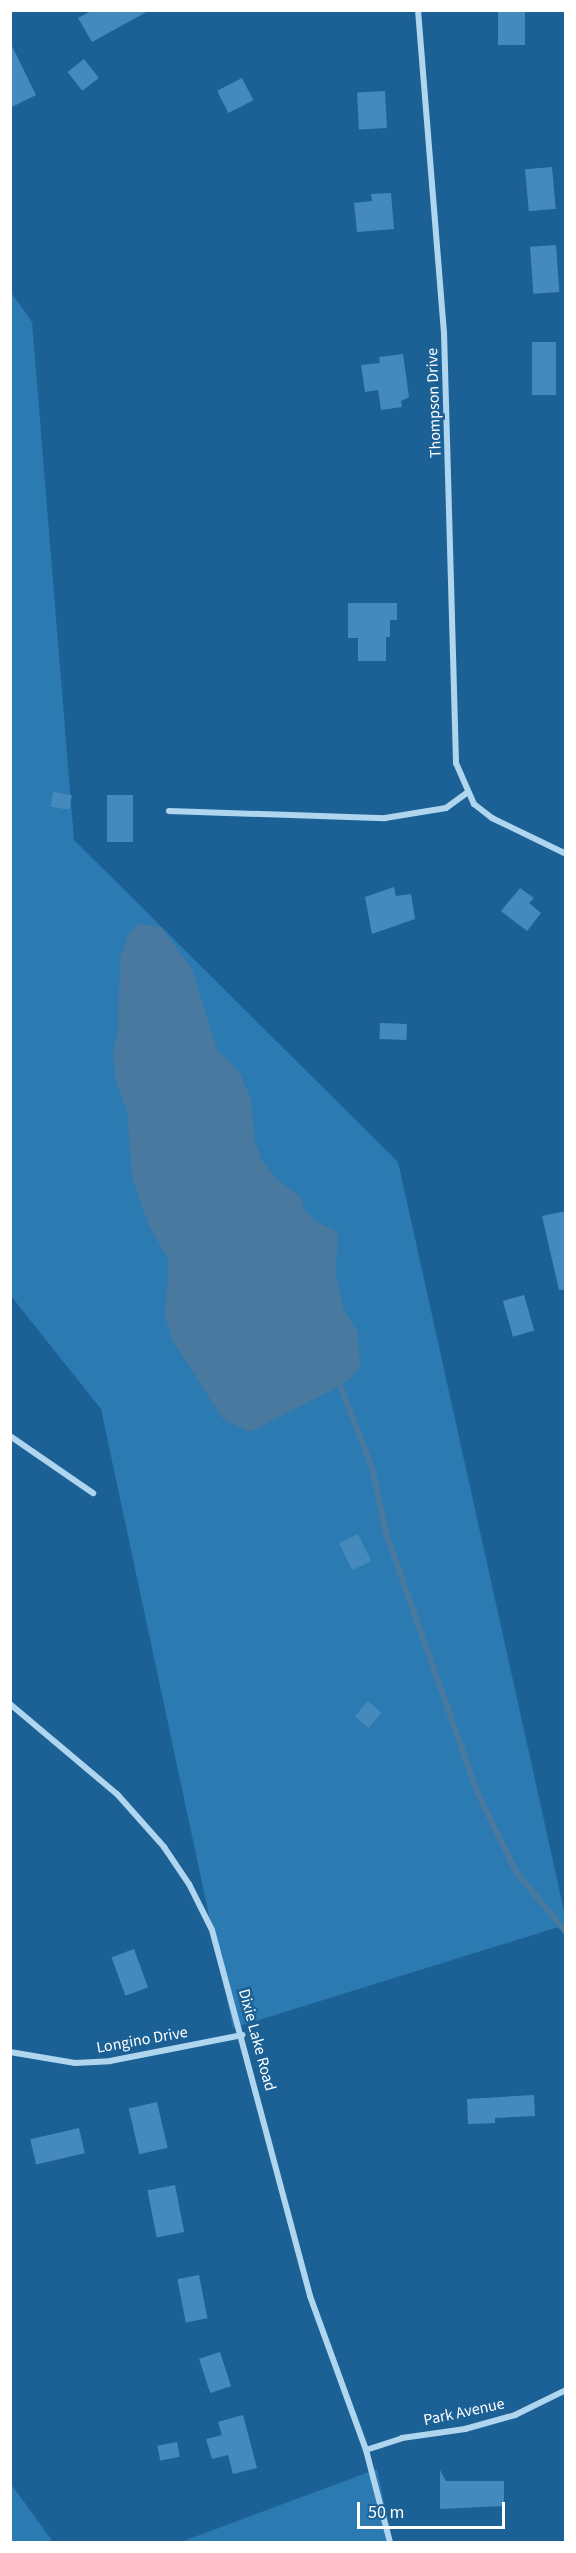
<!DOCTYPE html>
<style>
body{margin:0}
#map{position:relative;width:576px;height:2553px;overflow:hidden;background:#1c6196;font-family:"Source Sans 3",sans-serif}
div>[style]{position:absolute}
.green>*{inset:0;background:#2c7ab2}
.water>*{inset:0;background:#49799e}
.stream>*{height:6px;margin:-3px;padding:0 3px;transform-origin:3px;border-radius:3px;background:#49799e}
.building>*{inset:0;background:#448abd;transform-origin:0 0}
.street>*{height:6px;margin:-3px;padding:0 3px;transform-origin:3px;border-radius:3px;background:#b0d5ef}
span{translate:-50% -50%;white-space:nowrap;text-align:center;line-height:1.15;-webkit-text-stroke:5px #1c6196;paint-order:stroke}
.street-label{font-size:16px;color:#fff}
.frame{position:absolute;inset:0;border:12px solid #fff;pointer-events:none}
.scale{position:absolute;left:357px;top:2502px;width:148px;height:27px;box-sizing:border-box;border:3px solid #fff;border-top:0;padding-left:8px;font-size:18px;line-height:21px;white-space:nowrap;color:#fff;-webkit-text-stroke:4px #1c6196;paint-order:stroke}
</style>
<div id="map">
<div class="green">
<i style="clip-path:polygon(10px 291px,32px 322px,74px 840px,398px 1162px,565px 1915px,565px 1925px,233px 2028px,101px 1409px,11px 1296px)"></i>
<i style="clip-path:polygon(377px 2469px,392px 2542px,181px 2542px)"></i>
<i style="clip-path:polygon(10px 2484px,11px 2484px,53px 2542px,11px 2542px)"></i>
</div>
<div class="water">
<i style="clip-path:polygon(140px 924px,161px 927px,192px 969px,217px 1050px,240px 1073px,251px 1100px,255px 1142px,262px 1160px,278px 1180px,300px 1196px,306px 1212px,315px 1221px,338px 1232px,336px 1273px,343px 1308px,358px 1333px,360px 1365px,351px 1378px,332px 1390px,250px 1432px,223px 1419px,172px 1340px,165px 1316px,169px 1261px,149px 1225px,132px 1178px,127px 1111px,115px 1079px,113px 1050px,118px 1032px,120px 958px,129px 933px)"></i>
</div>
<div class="stream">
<i style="left:340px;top:1385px;width:89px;rotate:68.9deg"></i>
<i style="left:372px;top:1468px;width:66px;rotate:77.8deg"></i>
<i style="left:386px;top:1533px;width:277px;rotate:70.6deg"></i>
<i style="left:478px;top:1794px;width:87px;rotate:64deg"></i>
<i style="left:516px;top:1872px;width:78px;rotate:50.2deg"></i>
</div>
<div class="building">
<i style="clip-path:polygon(93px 10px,150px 10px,92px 42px,78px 18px)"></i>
<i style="left:498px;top:10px;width:27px;height:35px"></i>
<i style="clip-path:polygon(10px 42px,36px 95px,10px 108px)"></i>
<i style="left:84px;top:59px;width:24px;height:21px;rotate:52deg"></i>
<i style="left:242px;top:78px;width:25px;height:28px;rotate:63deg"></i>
<i style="left:385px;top:91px;width:37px;height:28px;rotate:87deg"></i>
<i style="left:552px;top:167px;width:42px;height:27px;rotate:85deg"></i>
<i style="clip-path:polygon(391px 193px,394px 229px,357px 232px,354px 203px,372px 201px,371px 194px)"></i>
<i style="left:556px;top:245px;width:47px;height:26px;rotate:86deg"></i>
<i style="left:556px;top:342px;width:53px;height:24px;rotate:90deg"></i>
<i style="clip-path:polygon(403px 354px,409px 397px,401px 401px,402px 407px,381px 410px,378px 390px,365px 392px,361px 365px,380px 363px,379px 357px)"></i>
<i style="clip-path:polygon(348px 603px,397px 603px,397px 620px,390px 620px,390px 637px,386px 637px,386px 661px,358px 661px,358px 638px,348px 638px)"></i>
<i style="left:53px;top:792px;width:19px;height:15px;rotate:9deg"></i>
<i style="left:107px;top:795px;width:26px;height:47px"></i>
<i style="clip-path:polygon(394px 887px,396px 896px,411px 894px,415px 919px,372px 934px,365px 897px)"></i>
<i style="clip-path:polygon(520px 888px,534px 898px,529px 903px,541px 913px,527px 931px,501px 911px)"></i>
<i style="left:380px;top:1023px;width:27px;height:16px;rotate:2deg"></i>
<i style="clip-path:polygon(566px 1211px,566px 1290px,559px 1290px,542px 1216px)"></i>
<i style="left:524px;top:1295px;width:37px;height:22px;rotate:74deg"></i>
<i style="left:358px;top:1534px;width:30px;height:21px;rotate:64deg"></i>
<i style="left:368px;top:1701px;width:18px;height:20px;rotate:41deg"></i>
<i style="left:134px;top:1949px;width:41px;height:24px;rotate:70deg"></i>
<i style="clip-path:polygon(534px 2095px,535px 2116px,495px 2118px,495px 2123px,468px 2124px,467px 2099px)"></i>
<i style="left:157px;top:2102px;width:47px;height:29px;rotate:77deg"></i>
<i style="left:79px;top:2128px;width:26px;height:50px;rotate:77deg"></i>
<i style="left:175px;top:2185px;width:48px;height:28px;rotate:79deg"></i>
<i style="left:199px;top:2275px;width:44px;height:22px;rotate:79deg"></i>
<i style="left:220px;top:2352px;width:36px;height:22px;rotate:72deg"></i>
<i style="clip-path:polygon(243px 2415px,257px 2468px,233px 2474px,228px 2455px,212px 2459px,206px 2439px,222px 2435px,218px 2422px)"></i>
<i style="left:177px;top:2442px;width:15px;height:20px;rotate:79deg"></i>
<i style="clip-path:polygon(440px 2470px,446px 2481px,504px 2481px,504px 2506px,440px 2509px)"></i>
</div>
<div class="street">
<i style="left:418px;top:10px;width:323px;rotate:85.4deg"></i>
<i style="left:444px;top:332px;width:431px;rotate:88.4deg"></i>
<i style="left:456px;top:763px;width:45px;rotate:66.3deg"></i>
<i style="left:474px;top:804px;width:23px;rotate:38deg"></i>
<i style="left:492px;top:818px;width:82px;rotate:25.9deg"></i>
<i style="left:169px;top:811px;width:216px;rotate:1.9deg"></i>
<i style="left:385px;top:818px;width:62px;rotate:-9.3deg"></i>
<i style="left:446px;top:808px;width:26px;rotate:-36deg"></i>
<i style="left:10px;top:1436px;width:101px;rotate:34.5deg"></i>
<i style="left:10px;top:1704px;width:140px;rotate:40.1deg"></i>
<i style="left:117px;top:1794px;width:71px;rotate:48.4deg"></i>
<i style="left:164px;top:1847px;width:45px;rotate:56deg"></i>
<i style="left:189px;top:1884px;width:51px;rotate:63.4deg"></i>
<i style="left:212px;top:1930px;width:379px;rotate:75deg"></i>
<i style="left:310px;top:2296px;width:164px;rotate:70deg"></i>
<i style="left:366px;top:2450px;width:95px;rotate:75.4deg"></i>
<i style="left:10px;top:2052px;width:66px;rotate:9.6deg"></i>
<i style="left:75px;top:2063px;width:35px;rotate:-3deg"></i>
<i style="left:110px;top:2061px;width:135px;rotate:-11.1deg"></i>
<i style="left:366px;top:2450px;width:38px;rotate:-18deg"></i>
<i style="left:402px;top:2438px;width:64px;rotate:-8.1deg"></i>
<i style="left:465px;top:2429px;width:52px;rotate:-15.6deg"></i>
<i style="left:515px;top:2415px;width:57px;rotate:-26.1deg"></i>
</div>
<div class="street-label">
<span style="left:434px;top:403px;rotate:-92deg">Thompson Drive</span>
<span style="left:142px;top:2040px;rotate:-10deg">Longino Drive</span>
<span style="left:257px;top:2040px;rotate:75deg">Dixie Lake Road</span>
<span style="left:464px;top:2412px;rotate:-12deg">Park Avenue</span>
</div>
<div class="frame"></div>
<div class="scale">50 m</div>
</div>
